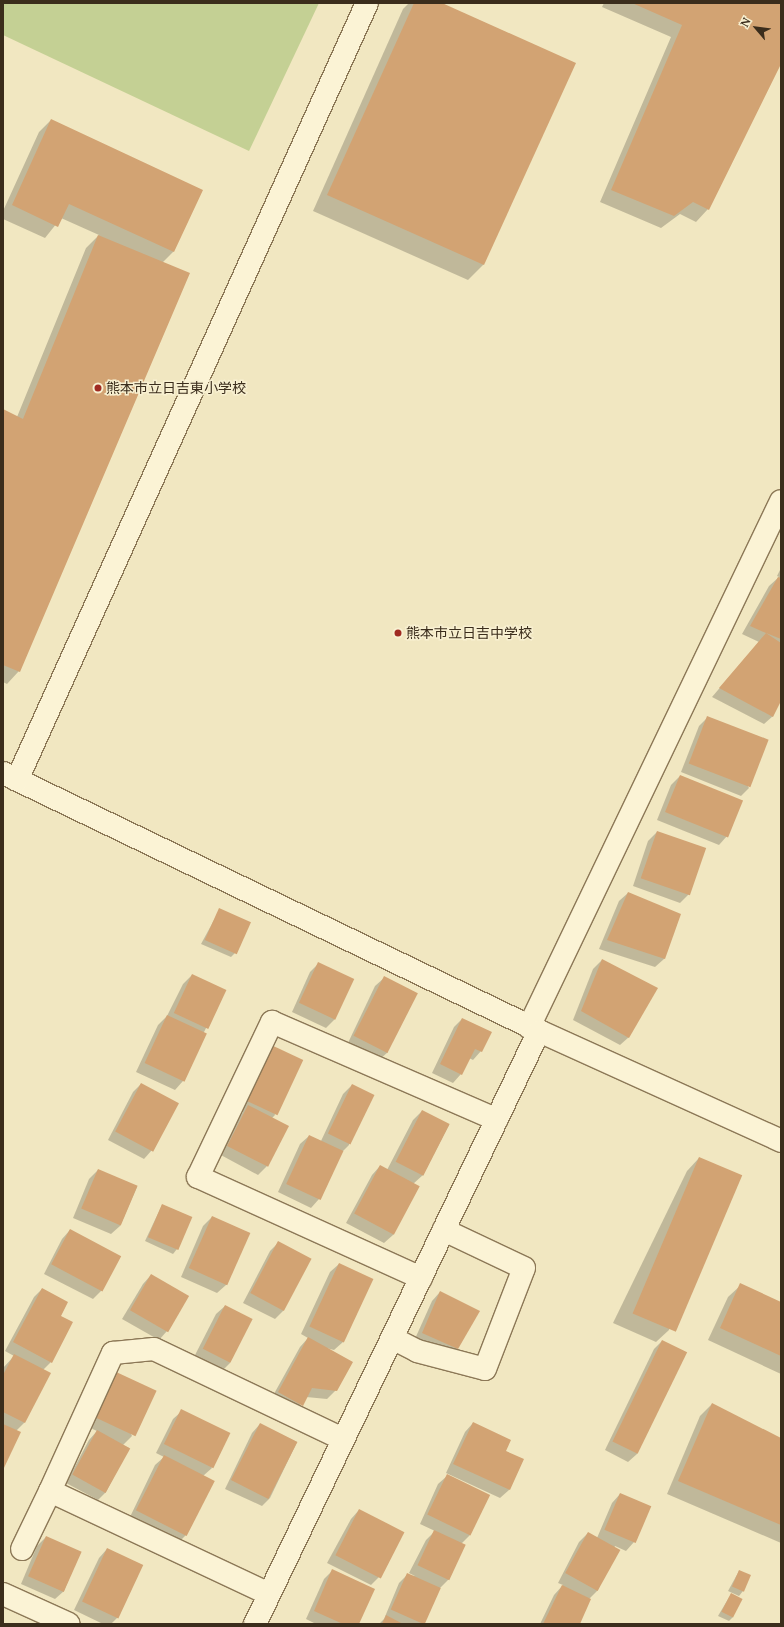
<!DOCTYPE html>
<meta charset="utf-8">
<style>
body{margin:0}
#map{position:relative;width:784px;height:1627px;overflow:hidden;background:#f1e7c1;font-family:"Noto Serif","Noto Sans JP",serif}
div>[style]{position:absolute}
.green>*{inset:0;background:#c4d094}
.shadow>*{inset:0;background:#0003}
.building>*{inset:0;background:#d2a373;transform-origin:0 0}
.roads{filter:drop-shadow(1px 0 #8c7857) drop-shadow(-1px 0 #8c7857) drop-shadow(0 1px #8c7857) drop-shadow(0 -1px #8c7857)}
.street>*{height:22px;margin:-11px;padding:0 11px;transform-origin:11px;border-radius:11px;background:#fbf3d5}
.dots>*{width:11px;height:11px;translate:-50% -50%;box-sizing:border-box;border:2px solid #f8f0d1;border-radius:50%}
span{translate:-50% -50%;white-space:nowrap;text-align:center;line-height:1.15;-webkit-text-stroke:3px #f8f0d1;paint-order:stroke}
.poi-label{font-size:14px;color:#3b2d1c}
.left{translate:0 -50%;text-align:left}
.frame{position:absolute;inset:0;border:4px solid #3b2d1c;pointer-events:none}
.north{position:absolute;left:736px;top:8px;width:40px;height:40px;-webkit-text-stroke:3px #f8f0d1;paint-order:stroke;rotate:298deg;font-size:11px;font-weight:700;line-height:16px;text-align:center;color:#3b2d1c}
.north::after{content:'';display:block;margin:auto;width:14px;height:18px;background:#3b2d1c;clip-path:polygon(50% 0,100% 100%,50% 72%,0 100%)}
</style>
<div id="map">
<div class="green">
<i style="clip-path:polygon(3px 3px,319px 3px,249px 151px,3px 35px)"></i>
</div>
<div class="shadow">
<i style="clip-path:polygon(409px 3px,440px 3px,574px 63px,483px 265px,468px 280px,313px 211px,403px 9px)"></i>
<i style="clip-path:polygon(604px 3px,781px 3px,781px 62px,708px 209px,696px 222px,680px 214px,661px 228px,600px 202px,671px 37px,602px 7px)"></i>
<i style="clip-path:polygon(51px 120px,201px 190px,173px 252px,162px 263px,19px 671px,7px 684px,3px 682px,3px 410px,17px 417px,86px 248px,99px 235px,61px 218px,45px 238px,3px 219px,3px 211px,39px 132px)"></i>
<i style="clip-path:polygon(781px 568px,781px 698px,773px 716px,764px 724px,712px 697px,759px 642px,742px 634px,769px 586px,779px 577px,777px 576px)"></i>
<i style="clip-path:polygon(708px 717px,749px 788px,741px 796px,681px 772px,699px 726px)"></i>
<i style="clip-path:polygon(680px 776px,727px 836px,719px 845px,657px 820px,671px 785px)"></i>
<i style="clip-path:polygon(657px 832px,689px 894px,680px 903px,633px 886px,648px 841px)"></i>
<i style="clip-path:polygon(628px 893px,680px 915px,664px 959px,655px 967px,599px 949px,619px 901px)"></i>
<i style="clip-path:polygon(220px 909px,235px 953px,231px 957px,201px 944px)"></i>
<i style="clip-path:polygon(602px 960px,629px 1037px,620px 1045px,573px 1020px,593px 969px)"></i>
<i style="clip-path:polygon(318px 964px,335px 1019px,326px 1028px,292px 1012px,310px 972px)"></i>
<i style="clip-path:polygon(192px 975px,225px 991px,203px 1034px,183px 1081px,175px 1090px,136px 1072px,158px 1025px,167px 1016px,183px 984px)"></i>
<i style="clip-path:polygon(384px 978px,388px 1052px,379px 1060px,347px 1045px,375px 986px)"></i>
<i style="clip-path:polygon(462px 1019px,481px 1051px,473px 1060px,469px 1058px,461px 1074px,453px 1083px,432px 1073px,454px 1027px)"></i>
<i style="clip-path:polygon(258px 1052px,275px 1115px,272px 1118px,267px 1166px,258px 1175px,219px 1154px,243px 1112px,232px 1107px)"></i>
<i style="clip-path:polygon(141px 1084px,152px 1150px,144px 1159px,108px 1140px,133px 1092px)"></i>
<i style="clip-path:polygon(352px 1085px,349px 1145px,342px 1152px,319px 1199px,311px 1208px,278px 1192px,300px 1144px,309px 1136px,321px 1141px,343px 1094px)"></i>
<i style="clip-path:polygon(422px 1111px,449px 1125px,423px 1175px,413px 1184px,418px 1187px,393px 1235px,384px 1243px,346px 1223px,372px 1175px,380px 1166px,387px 1170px,413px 1120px)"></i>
<i style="clip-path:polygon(699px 1158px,669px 1330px,656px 1342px,613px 1323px,687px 1171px)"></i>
<i style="clip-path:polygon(98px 1170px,137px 1187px,120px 1226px,111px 1234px,73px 1218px,89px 1179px)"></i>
<i style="clip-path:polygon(162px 1205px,177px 1249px,173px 1254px,145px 1241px)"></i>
<i style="clip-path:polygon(212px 1217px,249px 1233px,226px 1285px,217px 1293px,181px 1277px,203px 1226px)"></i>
<i style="clip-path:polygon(70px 1230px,102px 1290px,93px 1299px,44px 1274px,62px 1239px)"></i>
<i style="clip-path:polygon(278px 1243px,283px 1311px,275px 1319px,243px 1303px,270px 1251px)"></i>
<i style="clip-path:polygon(339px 1264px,343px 1342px,334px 1350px,326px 1348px,336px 1390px,327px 1399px,306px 1397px,293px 1414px,270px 1401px,300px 1347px,308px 1338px,301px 1334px,330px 1272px)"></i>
<i style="clip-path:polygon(151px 1275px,167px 1331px,159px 1340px,122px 1319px,143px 1284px)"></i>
<i style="clip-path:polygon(741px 1285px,781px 1303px,781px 1374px,708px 1340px,728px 1297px)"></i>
<i style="clip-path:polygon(42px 1289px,59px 1316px,51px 1362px,43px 1370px,24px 1423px,16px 1431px,3px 1468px,3px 1368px,14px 1356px,5px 1351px,34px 1297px)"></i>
<i style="clip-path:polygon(440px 1292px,458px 1348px,449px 1357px,414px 1341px,432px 1301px)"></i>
<i style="clip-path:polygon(225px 1306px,230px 1363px,221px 1372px,194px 1357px,216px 1314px)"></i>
<i style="clip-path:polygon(662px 1341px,637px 1454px,628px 1462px,605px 1450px,654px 1349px)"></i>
<i style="clip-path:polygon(106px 1380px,132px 1436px,123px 1445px,129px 1448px,106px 1492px,98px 1500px,66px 1483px,89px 1440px,97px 1431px,84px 1425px)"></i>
<i style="clip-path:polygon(712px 1404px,781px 1439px,781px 1543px,667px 1494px,700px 1416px)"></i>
<i style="clip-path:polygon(182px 1411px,212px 1468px,203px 1476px,186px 1535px,178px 1543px,129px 1519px,155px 1465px,164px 1457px,156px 1453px,173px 1419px)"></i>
<i style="clip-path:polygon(473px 1423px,505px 1451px,523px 1460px,509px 1490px,500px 1498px,446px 1473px,465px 1432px)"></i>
<i style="clip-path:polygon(260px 1424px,297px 1442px,270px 1498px,262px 1506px,225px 1489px,252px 1433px)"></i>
<i style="clip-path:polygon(447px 1476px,488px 1495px,470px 1535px,461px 1544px,448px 1580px,439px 1589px,424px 1624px,379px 1624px,384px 1619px,399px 1583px,407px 1575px,415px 1576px,409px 1573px,426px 1540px,435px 1531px,420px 1524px,438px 1484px)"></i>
<i style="clip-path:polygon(620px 1494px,634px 1542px,626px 1551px,615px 1546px,598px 1590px,589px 1599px,579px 1624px,540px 1624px,554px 1595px,563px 1585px,558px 1583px,579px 1542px,588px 1533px,597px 1538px,612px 1503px)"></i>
<i style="clip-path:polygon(359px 1510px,403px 1533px,379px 1577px,371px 1585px,327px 1563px,351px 1519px)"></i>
<i style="clip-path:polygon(46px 1537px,80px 1552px,64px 1591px,55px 1599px,21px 1584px,37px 1546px)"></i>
<i style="clip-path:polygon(107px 1549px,142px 1565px,117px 1618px,111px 1624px,103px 1624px,74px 1610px,99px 1558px)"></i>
<i style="clip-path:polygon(333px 1570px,358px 1624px,316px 1624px,306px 1619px,324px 1579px)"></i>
<i style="clip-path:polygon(739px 1571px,743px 1591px,739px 1596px,728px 1591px)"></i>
<i style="clip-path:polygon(731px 1594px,733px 1617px,729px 1621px,718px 1616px)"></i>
</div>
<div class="building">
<i style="clip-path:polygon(414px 3px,442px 3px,576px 63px,484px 265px,327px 195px)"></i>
<i style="clip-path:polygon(632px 3px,781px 3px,781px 64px,709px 210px,693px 202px,674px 216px,611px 190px,682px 25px)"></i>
<i style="clip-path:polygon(51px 119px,203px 190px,174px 252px,69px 204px,58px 227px,12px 205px)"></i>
<i style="clip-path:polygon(98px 235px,190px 273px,20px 672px,3px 665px,3px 409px,23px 419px)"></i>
<i style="clip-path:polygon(778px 577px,781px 578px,781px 639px,766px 633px,781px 643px,781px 701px,773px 717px,719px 688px,766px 633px,750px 626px)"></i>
<i style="left:707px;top:716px;width:66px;height:51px;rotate:21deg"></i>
<i style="left:680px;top:775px;width:68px;height:40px;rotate:22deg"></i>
<i style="left:657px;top:831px;width:52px;height:50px;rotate:19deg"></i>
<i style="clip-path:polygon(628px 892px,681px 914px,665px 959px,607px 940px)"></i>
<i style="left:219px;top:908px;width:35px;height:35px;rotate:24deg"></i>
<i style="clip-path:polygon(602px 959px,658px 988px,629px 1038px,581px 1011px)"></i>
<i style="left:318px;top:962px;width:40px;height:45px;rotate:25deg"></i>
<i style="left:192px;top:974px;width:38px;height:43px;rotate:25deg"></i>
<i style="left:384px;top:976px;width:38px;height:67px;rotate:27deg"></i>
<i style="left:167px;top:1015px;width:44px;height:53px;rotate:25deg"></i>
<i style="clip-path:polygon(462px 1018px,492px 1032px,482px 1052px,475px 1049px,462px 1075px,440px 1064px)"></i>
<i style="left:267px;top:1043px;width:40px;height:61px;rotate:25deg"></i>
<i style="left:141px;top:1083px;width:43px;height:55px;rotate:28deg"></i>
<i style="left:352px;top:1084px;width:25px;height:55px;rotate:26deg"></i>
<i style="left:248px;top:1105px;width:46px;height:46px;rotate:27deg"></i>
<i style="left:422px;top:1110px;width:31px;height:58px;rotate:27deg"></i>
<i style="left:309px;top:1135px;width:38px;height:54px;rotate:25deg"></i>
<i style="left:699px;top:1157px;width:47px;height:170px;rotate:23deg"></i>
<i style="left:380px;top:1165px;width:45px;height:55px;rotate:28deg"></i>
<i style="left:98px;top:1169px;width:43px;height:43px;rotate:23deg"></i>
<i style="left:162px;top:1204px;width:33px;height:36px;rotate:23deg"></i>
<i style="left:212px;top:1216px;width:42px;height:57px;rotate:24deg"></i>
<i style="left:70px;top:1229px;width:58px;height:40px;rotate:28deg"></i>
<i style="left:278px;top:1241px;width:38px;height:59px;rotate:28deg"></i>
<i style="left:339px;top:1263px;width:38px;height:70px;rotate:25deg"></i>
<i style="left:151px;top:1274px;width:44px;height:42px;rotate:30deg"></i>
<i style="clip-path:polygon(740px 1283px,781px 1302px,781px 1356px,720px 1328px)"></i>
<i style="clip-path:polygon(42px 1288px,68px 1302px,61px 1316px,73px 1322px,52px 1363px,13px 1342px)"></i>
<i style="clip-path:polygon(440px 1291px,480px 1311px,458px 1349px,422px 1333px)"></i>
<i style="left:225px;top:1305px;width:31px;height:49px;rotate:27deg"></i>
<i style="clip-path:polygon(308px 1337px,353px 1362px,337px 1391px,312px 1388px,303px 1406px,278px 1392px)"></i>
<i style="left:662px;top:1340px;width:28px;height:113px;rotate:26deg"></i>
<i style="clip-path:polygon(14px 1354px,51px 1373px,25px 1423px,3px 1412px,3px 1375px)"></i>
<i style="left:114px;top:1371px;width:47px;height:50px;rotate:25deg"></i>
<i style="clip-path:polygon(712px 1403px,781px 1438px,781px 1525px,678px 1481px)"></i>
<i style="left:181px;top:1409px;width:55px;height:39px;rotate:26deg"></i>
<i style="clip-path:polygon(473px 1422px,511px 1440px,506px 1451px,524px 1459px,510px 1490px,453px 1464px)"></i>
<i style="left:260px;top:1423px;width:42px;height:64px;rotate:27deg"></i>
<i style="clip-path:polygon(3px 1424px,21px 1432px,3px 1470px)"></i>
<i style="left:97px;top:1430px;width:38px;height:51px;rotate:29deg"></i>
<i style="left:164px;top:1455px;width:57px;height:62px;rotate:27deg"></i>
<i style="left:447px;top:1474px;width:48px;height:45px;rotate:26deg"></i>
<i style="left:620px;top:1493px;width:34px;height:40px;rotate:23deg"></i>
<i style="left:359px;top:1509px;width:51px;height:52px;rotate:27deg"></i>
<i style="left:434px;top:1530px;width:35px;height:39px;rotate:25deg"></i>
<i style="left:588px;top:1532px;width:37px;height:47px;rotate:29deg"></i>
<i style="left:46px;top:1536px;width:39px;height:44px;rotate:24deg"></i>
<i style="left:107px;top:1548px;width:40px;height:59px;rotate:25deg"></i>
<i style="clip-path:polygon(332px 1569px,375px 1589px,359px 1624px,343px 1624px,314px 1611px)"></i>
<i style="left:739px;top:1570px;width:13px;height:18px;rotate:23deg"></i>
<i style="left:407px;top:1573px;width:37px;height:40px;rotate:24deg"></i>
<i style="clip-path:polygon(562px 1585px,591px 1599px,580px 1624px,543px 1624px)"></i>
<i style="left:731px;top:1593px;width:13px;height:21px;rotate:27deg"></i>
<i style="clip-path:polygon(386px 1615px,403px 1624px,382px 1624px)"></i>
</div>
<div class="roads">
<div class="street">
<i style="left:3px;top:773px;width:595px;rotate:25.7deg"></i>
<i style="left:539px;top:1031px;width:266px;rotate:24.4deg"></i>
<i style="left:17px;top:780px;width:852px;rotate:-65.75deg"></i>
<i style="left:529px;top:1027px;width:583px;rotate:-64.4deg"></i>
<i style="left:421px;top:1278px;width:245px;rotate:-155.6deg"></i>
<i style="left:198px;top:1177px;width:172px;rotate:-64.5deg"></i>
<i style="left:272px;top:1022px;width:245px;rotate:23.5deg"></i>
<i style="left:392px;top:1338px;width:28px;rotate:27deg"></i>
<i style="left:417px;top:1351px;width:70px;rotate:14.8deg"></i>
<i style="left:485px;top:1369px;width:108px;rotate:-68.9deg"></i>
<i style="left:524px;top:1268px;width:89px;rotate:-154.6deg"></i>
<i style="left:22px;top:1549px;width:64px;rotate:-64.2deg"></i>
<i style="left:3px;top:1594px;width:72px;rotate:24.4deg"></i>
<i style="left:269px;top:1594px;width:242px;rotate:-154.8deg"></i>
<i style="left:50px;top:1491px;width:152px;rotate:-65.5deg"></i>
<i style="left:113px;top:1353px;width:41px;rotate:-5.6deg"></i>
<i style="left:154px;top:1349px;width:209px;rotate:25.5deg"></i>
<i style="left:255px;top:1624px;width:657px;rotate:-64.41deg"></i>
</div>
</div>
<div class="dots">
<i style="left:98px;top:388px;background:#a02b22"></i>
<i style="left:398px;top:633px;background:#a02b22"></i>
</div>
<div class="poi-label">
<span class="left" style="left:106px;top:388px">熊本市立日吉東小学校</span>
<span class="left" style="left:406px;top:633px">熊本市立日吉中学校</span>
</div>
<div class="frame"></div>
<div class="north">N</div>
</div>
